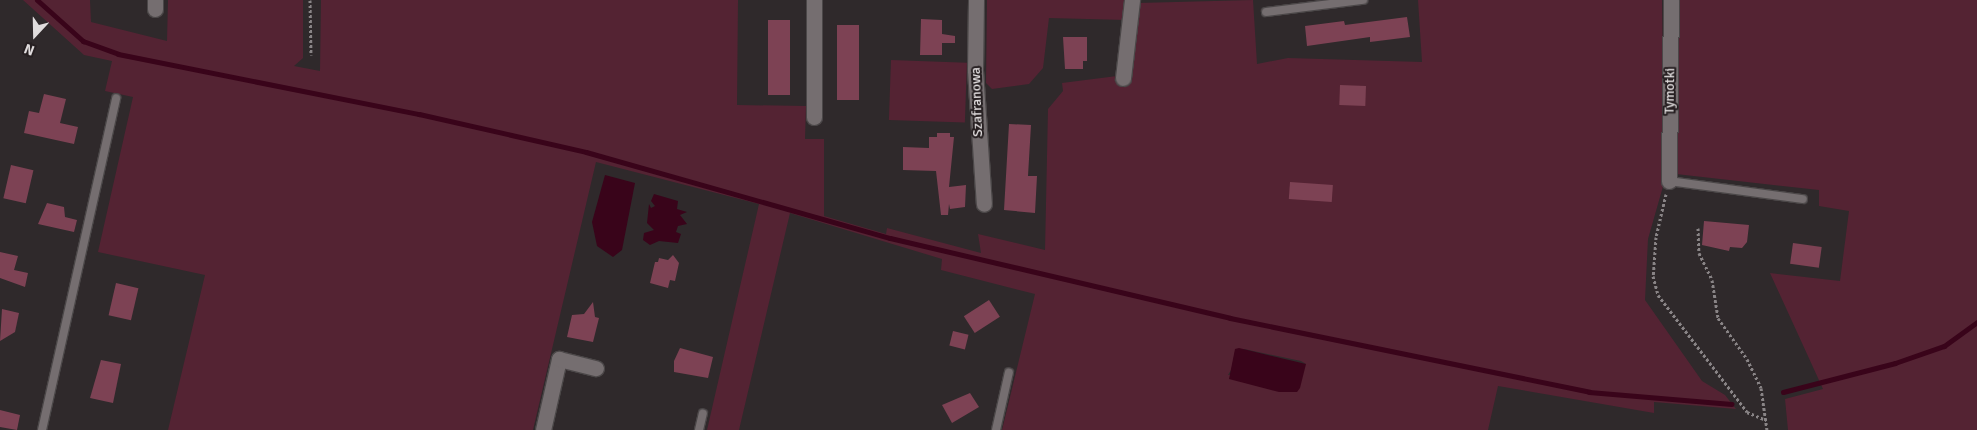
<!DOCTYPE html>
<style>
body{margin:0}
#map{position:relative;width:1977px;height:430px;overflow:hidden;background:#2f292b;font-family:Signika,sans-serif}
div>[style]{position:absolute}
.green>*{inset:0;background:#542333;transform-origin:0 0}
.water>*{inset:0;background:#39041a}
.stream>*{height:5px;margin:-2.5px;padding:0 2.5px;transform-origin:2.5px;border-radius:2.5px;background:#39041a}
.building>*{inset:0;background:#7d4254;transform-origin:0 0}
.path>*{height:3px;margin-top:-1.5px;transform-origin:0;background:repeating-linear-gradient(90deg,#898486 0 2.5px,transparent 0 5px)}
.roads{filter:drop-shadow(1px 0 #4b4748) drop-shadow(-1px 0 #4b4748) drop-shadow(0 1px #4b4748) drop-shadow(0 -1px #4b4748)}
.service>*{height:8px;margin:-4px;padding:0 4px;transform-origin:4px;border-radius:4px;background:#756e70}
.minor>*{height:15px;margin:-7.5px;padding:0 7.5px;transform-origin:7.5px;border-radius:7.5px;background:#756e70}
span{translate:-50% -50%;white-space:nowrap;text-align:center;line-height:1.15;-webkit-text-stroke:4px #261f21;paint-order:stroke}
.street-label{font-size:14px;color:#e0dcdd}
.north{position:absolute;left:10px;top:10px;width:50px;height:50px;-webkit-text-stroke:4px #261f21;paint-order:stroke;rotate:201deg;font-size:14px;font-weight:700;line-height:20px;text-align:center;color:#e0dcdd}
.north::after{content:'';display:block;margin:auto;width:18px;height:22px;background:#e0dcdd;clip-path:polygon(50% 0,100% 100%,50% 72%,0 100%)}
</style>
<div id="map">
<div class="green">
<i style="clip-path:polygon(evenodd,23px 0,90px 0,91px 22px,167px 41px,168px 0,303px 0,303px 58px,294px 66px,320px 71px,321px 0,738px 0,737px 105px,806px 106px,805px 139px,824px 139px,824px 216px,886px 234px,887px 228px,981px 253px,978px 234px,1045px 250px,1048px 109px,1063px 91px,1062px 83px,1117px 76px,1138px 3px,1253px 0,1257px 64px,1288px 58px,1422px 62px,1418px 0,1662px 0,1664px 183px,1648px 239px,1645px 300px,1702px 381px,1725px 395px,1736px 409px,1654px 402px,1654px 413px,1498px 386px,1488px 430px,1002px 430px,1035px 294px,941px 270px,942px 259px,790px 213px,739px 430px,707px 430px,759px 204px,596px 162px,533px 430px,168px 430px,205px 275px,98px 252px,133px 97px,105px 91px,112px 61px,84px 55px,23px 0,1244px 349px,1301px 361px,1306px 364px,1228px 375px,1244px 349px)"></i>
<i style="clip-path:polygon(987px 0,1128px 0,1126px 20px,1049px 18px,1043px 68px,1029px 84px,992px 89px,986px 83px)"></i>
<i style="clip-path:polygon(1675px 0,1977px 0,1977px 430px,1788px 430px,1785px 399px,1823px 389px,1770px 273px,1840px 281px,1849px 211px,1819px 206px,1819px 190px,1676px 174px)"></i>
<i style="left:891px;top:60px;width:76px;height:60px;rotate:2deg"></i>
</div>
<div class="water">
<i style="clip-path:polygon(605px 175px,635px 183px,622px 250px,613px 257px,597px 246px,592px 222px)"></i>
<i style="clip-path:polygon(654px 194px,678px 201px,677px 209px,687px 212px,680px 215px,687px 224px,678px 226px,676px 232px,681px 234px,678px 243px,659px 241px,650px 245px,643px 240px,644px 233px,654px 230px,647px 223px,649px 204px,651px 208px,655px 206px,651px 201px)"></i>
<i style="clip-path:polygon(1239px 348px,1306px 364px,1300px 388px,1297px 392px,1279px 392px,1229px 379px,1235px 349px)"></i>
</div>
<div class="stream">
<i style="left:37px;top:0;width:62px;rotate:41.7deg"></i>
<i style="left:83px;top:41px;width:37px;rotate:20deg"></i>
<i style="left:118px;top:54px;width:307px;rotate:11.3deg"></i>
<i style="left:419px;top:114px;width:171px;rotate:12.8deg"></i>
<i style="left:586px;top:152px;width:316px;rotate:15.8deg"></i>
<i style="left:890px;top:238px;width:349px;rotate:13.2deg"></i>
<i style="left:1230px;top:318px;width:367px;rotate:11.6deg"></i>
<i style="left:1589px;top:392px;width:143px;rotate:4.8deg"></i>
<i style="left:1783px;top:392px;width:116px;rotate:-14.5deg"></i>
<i style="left:1895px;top:363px;width:52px;rotate:-19.1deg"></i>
<i style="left:1944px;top:346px;width:41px;rotate:-36deg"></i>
</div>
<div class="building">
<i style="clip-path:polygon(1407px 17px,1410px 37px,1370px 42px,1370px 37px,1307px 46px,1305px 26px,1344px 21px,1345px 25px)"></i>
<i style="clip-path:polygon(921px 19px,942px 20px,942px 34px,955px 36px,955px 43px,942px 43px,942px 55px,920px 55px)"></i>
<i style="left:790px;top:20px;width:75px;height:22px;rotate:90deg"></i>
<i style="left:837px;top:25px;width:22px;height:75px"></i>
<i style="clip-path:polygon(1063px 37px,1087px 37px,1087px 61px,1083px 61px,1083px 69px,1065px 69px)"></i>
<i style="left:1340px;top:85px;width:26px;height:20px;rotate:2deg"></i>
<i style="clip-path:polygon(44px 94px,66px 99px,60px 123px,78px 127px,74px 144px,24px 133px,29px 111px,39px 113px)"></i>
<i style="clip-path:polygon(1009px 124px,1031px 125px,1028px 176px,1037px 176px,1035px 213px,1004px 210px)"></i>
<i style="clip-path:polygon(937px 133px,950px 133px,950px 137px,954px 137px,949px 187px,966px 185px,965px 207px,950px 209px,949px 204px,948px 215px,941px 215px,936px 171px,903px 170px,903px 147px,929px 148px,929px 137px,937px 137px)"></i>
<i style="left:11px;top:165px;width:23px;height:34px;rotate:13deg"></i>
<i style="left:1290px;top:182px;width:43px;height:17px;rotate:4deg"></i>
<i style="clip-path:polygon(47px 203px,64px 207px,65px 217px,77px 220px,74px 232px,38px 224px)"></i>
<i style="clip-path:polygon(1704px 221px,1749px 225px,1747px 242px,1742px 248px,1730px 247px,1729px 251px,1702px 245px)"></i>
<i style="left:1793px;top:243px;width:29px;height:21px;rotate:8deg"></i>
<i style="clip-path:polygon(0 252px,18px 256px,14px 270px,28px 273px,25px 287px,0 278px)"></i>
<i style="clip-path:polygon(673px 255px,679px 263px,675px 281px,670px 280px,668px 288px,650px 283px,655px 262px,658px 262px,659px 258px,668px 260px)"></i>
<i style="left:116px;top:283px;width:23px;height:33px;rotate:13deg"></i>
<i style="left:989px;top:300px;width:20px;height:30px;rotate:57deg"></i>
<i style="clip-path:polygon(593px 302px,595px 317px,599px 318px,593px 342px,567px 337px,572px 315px,584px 314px)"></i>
<i style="clip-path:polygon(2px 309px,19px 313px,15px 332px,0 341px)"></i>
<i style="left:953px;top:331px;width:16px;height:15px;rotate:14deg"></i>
<i style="clip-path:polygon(680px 348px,713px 357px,708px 378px,674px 372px,674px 361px)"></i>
<i style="clip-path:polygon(101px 360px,121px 364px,113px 403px,90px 398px)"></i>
<i style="clip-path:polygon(970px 393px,979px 407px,952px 423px,942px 405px)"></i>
<i style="clip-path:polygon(0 410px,20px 415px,17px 430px,0 427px)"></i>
</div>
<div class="path">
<i style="left:310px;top:0;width:55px;rotate:89deg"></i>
<i style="left:1666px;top:194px;width:44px;rotate:103.1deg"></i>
<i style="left:1656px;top:237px;width:39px;rotate:94deg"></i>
<i style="left:1653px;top:276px;width:20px;rotate:75deg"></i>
<i style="left:1658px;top:295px;width:147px;rotate:52.7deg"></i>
<i style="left:1747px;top:412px;width:21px;rotate:23deg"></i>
<i style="left:1698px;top:228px;width:25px;rotate:88deg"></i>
<i style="left:1699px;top:253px;width:30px;rotate:64deg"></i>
<i style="left:1712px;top:280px;width:38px;rotate:81deg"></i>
<i style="left:1718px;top:318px;width:50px;rotate:54.7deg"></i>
<i style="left:1747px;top:359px;width:32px;rotate:64deg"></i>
<i style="left:1761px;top:388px;width:42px;rotate:81.9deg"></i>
</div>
<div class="roads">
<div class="service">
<i style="left:1266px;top:12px;width:98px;rotate:-7.1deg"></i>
<i style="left:1669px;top:181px;width:135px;rotate:7.7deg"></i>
<i style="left:42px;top:430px;width:340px;rotate:-77.4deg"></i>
<i style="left:699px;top:430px;width:17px;rotate:-77deg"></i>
<i style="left:996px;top:430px;width:59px;rotate:-77.4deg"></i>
</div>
<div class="minor">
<i style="left:976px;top:0;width:70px;rotate:90.8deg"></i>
<i style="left:975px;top:70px;width:134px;rotate:86.2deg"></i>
<i style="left:155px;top:9px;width:9px;rotate:-90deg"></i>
<i style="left:1123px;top:78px;width:79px;rotate:-83.4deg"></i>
<i style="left:814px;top:117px;width:117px;rotate:-90deg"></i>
<i style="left:1669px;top:181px;width:181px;rotate:-89.4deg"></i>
<i style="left:543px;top:430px;width:73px;rotate:-77.3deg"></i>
<i style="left:559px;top:359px;width:38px;rotate:14deg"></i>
</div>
</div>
<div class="street-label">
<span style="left:1670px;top:91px;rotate:-89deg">Tymotki</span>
<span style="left:977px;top:102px;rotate:-92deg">Szafranowa</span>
</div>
<div class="north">N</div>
</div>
